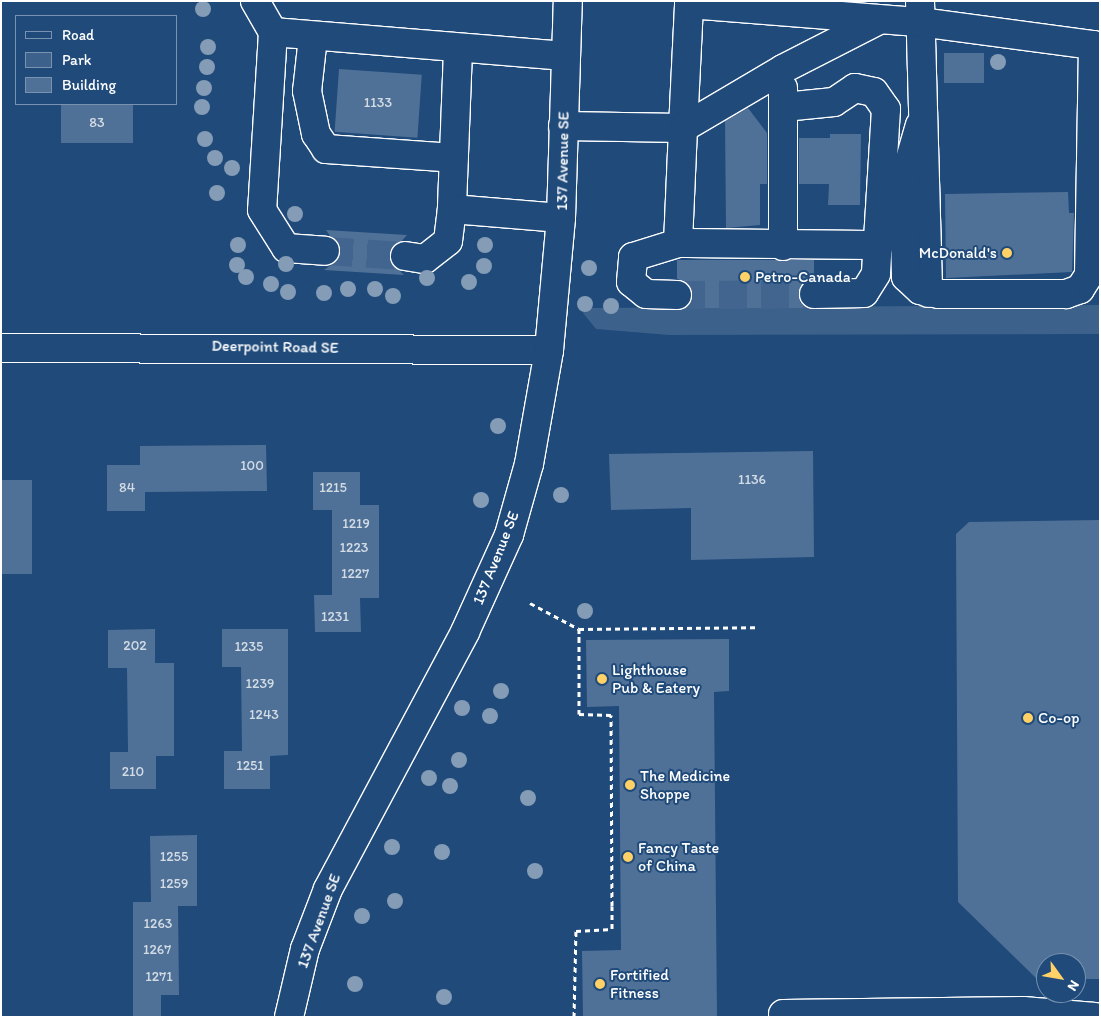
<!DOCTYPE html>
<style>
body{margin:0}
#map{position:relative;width:1101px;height:1018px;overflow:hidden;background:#1f4a7a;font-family:Itim,sans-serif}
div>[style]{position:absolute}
.green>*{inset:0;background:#3c618b}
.building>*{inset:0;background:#507197;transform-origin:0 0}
.minor-tunnel>*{height:28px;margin-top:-14px;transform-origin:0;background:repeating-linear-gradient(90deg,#41658e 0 28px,transparent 0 42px)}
.path>*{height:3px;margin-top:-1.5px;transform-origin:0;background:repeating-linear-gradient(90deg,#fff 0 5px,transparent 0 9px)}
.roads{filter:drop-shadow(1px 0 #fff) drop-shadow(-1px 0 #fff) drop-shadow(0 1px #fff) drop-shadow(0 -1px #fff)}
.minor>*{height:28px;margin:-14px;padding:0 14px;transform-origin:14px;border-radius:14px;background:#1f4a7a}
.trees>*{width:16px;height:16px;margin:-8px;border-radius:50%;background:#859cb6}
.dots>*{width:14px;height:14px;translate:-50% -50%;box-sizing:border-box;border:2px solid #1f4a7a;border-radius:50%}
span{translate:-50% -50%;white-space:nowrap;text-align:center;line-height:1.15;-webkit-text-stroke:4px #1f4a7a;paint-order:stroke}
.number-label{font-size:14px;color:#d3dce5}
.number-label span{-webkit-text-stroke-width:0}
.street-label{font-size:16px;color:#fff}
.poi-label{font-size:16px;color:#fff}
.right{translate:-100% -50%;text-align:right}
.left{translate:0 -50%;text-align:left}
.frame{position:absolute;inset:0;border:2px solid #fff;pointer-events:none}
.legend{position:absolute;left:15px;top:15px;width:162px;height:90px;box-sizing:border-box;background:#1f4a7a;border:1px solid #7992af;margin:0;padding:6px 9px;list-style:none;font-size:15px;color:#fff}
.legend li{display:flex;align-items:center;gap:10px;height:25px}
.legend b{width:25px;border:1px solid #7992af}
.north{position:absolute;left:1036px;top:953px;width:50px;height:50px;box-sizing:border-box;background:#1f4a7a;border:1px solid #7992af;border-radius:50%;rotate:122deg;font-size:14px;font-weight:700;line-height:20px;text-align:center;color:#fff}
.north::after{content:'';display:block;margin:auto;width:18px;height:22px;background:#ffd166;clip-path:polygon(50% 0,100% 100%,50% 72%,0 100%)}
</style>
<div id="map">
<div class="green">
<i style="clip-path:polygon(1100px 305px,1100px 334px,669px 335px,596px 329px,583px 313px,585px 308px)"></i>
</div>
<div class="building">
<i style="left:984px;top:53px;width:30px;height:40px;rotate:90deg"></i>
<i style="left:339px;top:69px;width:83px;height:63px;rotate:4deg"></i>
<i style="left:61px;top:104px;width:72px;height:39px"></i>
<i style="clip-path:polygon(748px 108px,767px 133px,767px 184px,760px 184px,760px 225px,726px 228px,725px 121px)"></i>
<i style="clip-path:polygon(830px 134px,861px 134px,860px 205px,828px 205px,829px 184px,799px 184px,799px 138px,830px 138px)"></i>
<i style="clip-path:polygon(1068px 192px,1069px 213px,1074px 213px,1072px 272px,946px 278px,945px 194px)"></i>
<i style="clip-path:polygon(326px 230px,407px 235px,390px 254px,391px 262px,404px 275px,324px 270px,338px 260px,341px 252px)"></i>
<i style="clip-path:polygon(677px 260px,814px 260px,814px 278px,800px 287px,800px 302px,806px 308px,685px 308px,693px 295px,686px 282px,677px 279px)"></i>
<i style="clip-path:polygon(266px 445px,267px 491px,145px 492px,145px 511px,107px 511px,107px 465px,140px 465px,140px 446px)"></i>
<i style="clip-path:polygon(813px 451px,814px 557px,691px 560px,691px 508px,611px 510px,609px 454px)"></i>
<i style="clip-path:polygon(313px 472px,360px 472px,360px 505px,379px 505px,379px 598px,360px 598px,361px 632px,315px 632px,314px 595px,332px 595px,332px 510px,313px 510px)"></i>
<i style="left:1px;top:480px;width:31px;height:94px"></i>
<i style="clip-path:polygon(1100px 520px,1100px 979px,1076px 979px,1076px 963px,1046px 963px,1046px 980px,1038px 980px,958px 902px,956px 534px,969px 522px)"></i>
<i style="clip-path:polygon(155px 629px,155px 663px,174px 663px,174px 756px,156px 756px,156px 789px,110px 789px,110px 752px,128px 752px,127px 668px,108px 668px,108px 630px)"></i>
<i style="clip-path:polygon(222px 629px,288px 629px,288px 755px,270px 756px,270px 789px,224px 789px,224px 751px,242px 751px,241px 667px,222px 667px)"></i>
<i style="clip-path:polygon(729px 639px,729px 691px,714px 692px,717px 1017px,583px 1017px,582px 951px,621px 950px,619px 706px,587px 707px,586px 640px)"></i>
<i style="clip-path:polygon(197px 835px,197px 906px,178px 906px,179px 995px,161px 995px,161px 1017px,133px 1017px,133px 902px,151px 902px,150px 836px)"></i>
</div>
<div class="minor-tunnel">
<i style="left:325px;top:251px;width:80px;rotate:3.6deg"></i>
<i style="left:677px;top:295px;width:137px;rotate:-0.4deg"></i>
</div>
<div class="path">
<i style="left:530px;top:603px;width:55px;rotate:28deg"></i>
<i style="left:579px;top:629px;width:177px;rotate:-0.6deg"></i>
<i style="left:574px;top:1017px;width:86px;rotate:-88.7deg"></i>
<i style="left:576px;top:931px;width:36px;rotate:-3deg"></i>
<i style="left:612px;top:929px;width:23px;rotate:-90deg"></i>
<i style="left:612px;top:906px;width:191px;rotate:-90.3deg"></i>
<i style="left:611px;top:715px;width:32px;rotate:-178deg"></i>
<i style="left:579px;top:714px;width:85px;rotate:-90deg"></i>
</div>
<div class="roads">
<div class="minor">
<i style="left:255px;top:1px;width:36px;rotate:60deg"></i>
<i style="left:273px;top:32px;width:293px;rotate:4.7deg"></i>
<i style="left:920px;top:1px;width:292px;rotate:88.4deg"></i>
<i style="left:273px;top:32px;width:178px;rotate:93.5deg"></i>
<i style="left:262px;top:210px;width:45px;rotate:57.7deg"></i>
<i style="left:286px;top:248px;width:39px;rotate:4deg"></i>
<i style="left:313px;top:37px;width:54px;rotate:96.3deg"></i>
<i style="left:307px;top:91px;width:44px;rotate:78.2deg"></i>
<i style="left:316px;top:134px;width:18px;rotate:56deg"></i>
<i style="left:326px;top:149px;width:128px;rotate:4deg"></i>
<i style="left:458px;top:50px;width:159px;rotate:92.2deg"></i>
<i style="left:452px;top:209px;width:109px;rotate:4.7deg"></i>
<i style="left:784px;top:107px;width:50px;rotate:-5.7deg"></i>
<i style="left:834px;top:102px;width:25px;rotate:-34deg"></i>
<i style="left:855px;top:88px;width:19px;rotate:12deg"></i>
<i style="left:874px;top:92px;width:21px;rotate:55deg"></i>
<i style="left:886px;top:109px;width:165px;rotate:93.5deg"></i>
<i style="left:876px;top:274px;width:22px;rotate:122deg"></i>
<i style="left:864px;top:293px;width:50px;rotate:178.9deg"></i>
<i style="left:563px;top:126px;width:120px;rotate:1deg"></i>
<i style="left:683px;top:128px;width:124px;rotate:-87.2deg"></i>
<i style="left:689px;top:4px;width:232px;rotate:4.5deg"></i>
<i style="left:920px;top:22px;width:175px;rotate:7.6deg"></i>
<i style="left:1093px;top:45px;width:230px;rotate:91deg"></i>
<i style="left:1089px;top:275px;width:17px;rotate:123deg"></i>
<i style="left:1080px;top:289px;width:15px;rotate:160deg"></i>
<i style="left:1066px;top:294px;width:127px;rotate:180deg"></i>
<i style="left:939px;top:294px;width:19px;rotate:-168deg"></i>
<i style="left:920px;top:290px;width:19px;rotate:-137deg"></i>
<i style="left:906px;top:277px;width:97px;rotate:-91.2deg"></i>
<i style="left:904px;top:180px;width:57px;rotate:-73.8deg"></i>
<i style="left:678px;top:243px;width:115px;rotate:-87.5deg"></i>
<i style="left:683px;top:128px;width:116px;rotate:-30.5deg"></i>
<i style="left:783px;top:69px;width:106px;rotate:-27.1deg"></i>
<i style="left:783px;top:246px;width:158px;rotate:-90deg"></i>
<i style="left:405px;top:256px;width:20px;rotate:9deg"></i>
<i style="left:425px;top:259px;width:29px;rotate:-38deg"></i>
<i style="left:448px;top:241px;width:32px;rotate:-83deg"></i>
<i style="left:677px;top:295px;width:31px;rotate:-178deg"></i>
<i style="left:646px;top:294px;width:19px;rotate:-141deg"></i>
<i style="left:631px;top:282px;width:25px;rotate:-85deg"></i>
<i style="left:633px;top:257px;width:47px;rotate:-17.3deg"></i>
<i style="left:678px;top:243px;width:201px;rotate:0.6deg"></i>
<i style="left:1px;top:348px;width:548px;rotate:0.21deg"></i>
<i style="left:783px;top:1014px;width:240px;rotate:-0.7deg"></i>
<i style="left:1023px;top:1011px;width:72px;rotate:4.8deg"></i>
<i style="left:289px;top:1017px;width:70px;rotate:-76.8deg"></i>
<i style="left:305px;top:949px;width:64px;rotate:-69deg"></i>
<i style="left:328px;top:889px;width:291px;rotate:-61.9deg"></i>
<i style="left:465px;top:632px;width:107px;rotate:-65.6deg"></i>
<i style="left:509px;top:535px;width:74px;rotate:-74.3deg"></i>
<i style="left:529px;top:464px;width:116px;rotate:-80deg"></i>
<i style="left:549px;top:350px;width:133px;rotate:-84.8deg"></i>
<i style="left:561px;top:218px;width:217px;rotate:-88.2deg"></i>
</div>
</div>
<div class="trees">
<i style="left:203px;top:9px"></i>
<i style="left:208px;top:47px"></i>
<i style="left:998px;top:62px"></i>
<i style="left:207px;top:67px"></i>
<i style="left:204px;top:88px"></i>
<i style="left:202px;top:107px"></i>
<i style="left:205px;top:139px"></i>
<i style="left:215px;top:158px"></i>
<i style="left:232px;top:168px"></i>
<i style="left:217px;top:193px"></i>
<i style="left:295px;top:214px"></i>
<i style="left:238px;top:245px"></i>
<i style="left:485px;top:245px"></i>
<i style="left:286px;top:264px"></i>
<i style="left:237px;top:265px"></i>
<i style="left:484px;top:266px"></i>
<i style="left:589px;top:268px"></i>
<i style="left:246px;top:277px"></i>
<i style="left:427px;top:278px"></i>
<i style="left:469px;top:282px"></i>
<i style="left:271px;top:284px"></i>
<i style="left:348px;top:289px"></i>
<i style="left:375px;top:289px"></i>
<i style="left:288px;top:292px"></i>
<i style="left:324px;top:293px"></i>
<i style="left:393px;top:296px"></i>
<i style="left:585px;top:304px"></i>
<i style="left:611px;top:306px"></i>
<i style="left:498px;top:426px"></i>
<i style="left:561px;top:495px"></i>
<i style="left:481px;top:500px"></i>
<i style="left:585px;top:611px"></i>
<i style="left:501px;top:691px"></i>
<i style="left:462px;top:708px"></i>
<i style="left:490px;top:716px"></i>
<i style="left:459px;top:760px"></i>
<i style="left:429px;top:778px"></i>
<i style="left:450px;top:786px"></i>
<i style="left:528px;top:798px"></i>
<i style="left:392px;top:847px"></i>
<i style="left:442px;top:852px"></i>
<i style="left:535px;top:871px"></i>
<i style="left:395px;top:901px"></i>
<i style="left:362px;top:916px"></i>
<i style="left:355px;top:984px"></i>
<i style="left:444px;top:997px"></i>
</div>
<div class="dots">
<i style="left:1007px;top:253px;background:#ffd166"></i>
<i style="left:745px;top:277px;background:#ffd166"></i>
<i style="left:602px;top:679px;background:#ffd166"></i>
<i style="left:1028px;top:718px;background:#ffd166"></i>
<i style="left:630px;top:785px;background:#ffd166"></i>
<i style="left:628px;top:857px;background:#ffd166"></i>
<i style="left:600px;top:984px;background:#ffd166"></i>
</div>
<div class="number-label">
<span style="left:378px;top:103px">1133</span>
<span style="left:97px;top:123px">83</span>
<span style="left:252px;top:466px">100</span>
<span style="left:752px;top:480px">1136</span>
<span style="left:127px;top:488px">84</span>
<span style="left:333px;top:488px">1215</span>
<span style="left:356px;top:524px">1219</span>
<span style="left:354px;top:548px">1223</span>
<span style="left:355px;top:574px">1227</span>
<span style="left:335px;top:617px">1231</span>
<span style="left:135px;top:646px">202</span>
<span style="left:249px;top:647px">1235</span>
<span style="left:260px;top:684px">1239</span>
<span style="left:264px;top:715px">1243</span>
<span style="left:250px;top:766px">1251</span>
<span style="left:133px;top:772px">210</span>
<span style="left:174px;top:857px">1255</span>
<span style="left:174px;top:884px">1259</span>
<span style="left:158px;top:924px">1263</span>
<span style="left:157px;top:950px">1267</span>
<span style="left:159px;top:977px">1271</span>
</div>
<div class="street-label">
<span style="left:563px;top:161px;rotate:-89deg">137 Avenue SE</span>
<span style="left:275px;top:347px;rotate:1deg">Deerpoint Road SE</span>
<span style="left:496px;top:558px;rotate:-68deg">137 Avenue SE</span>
<span style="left:319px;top:921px;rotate:-70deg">137 Avenue SE</span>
</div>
<div class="poi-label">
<span class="right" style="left:997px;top:253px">McDonald's</span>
<span class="left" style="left:755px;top:277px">Petro-Canada</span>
<span class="left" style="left:612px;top:679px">Lighthouse<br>Pub &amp; Eatery</span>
<span class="left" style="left:1038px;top:718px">Co-op</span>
<span class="left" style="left:640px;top:785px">The Medicine<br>Shoppe</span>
<span class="left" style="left:638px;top:857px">Fancy Taste<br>of China</span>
<span class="left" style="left:610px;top:984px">Fortified<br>Fitness</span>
</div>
<div class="frame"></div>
<ul class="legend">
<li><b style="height:6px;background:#1f4a7a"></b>Road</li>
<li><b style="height:14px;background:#3c618b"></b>Park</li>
<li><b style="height:14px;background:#507197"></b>Building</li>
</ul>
<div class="north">N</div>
</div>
